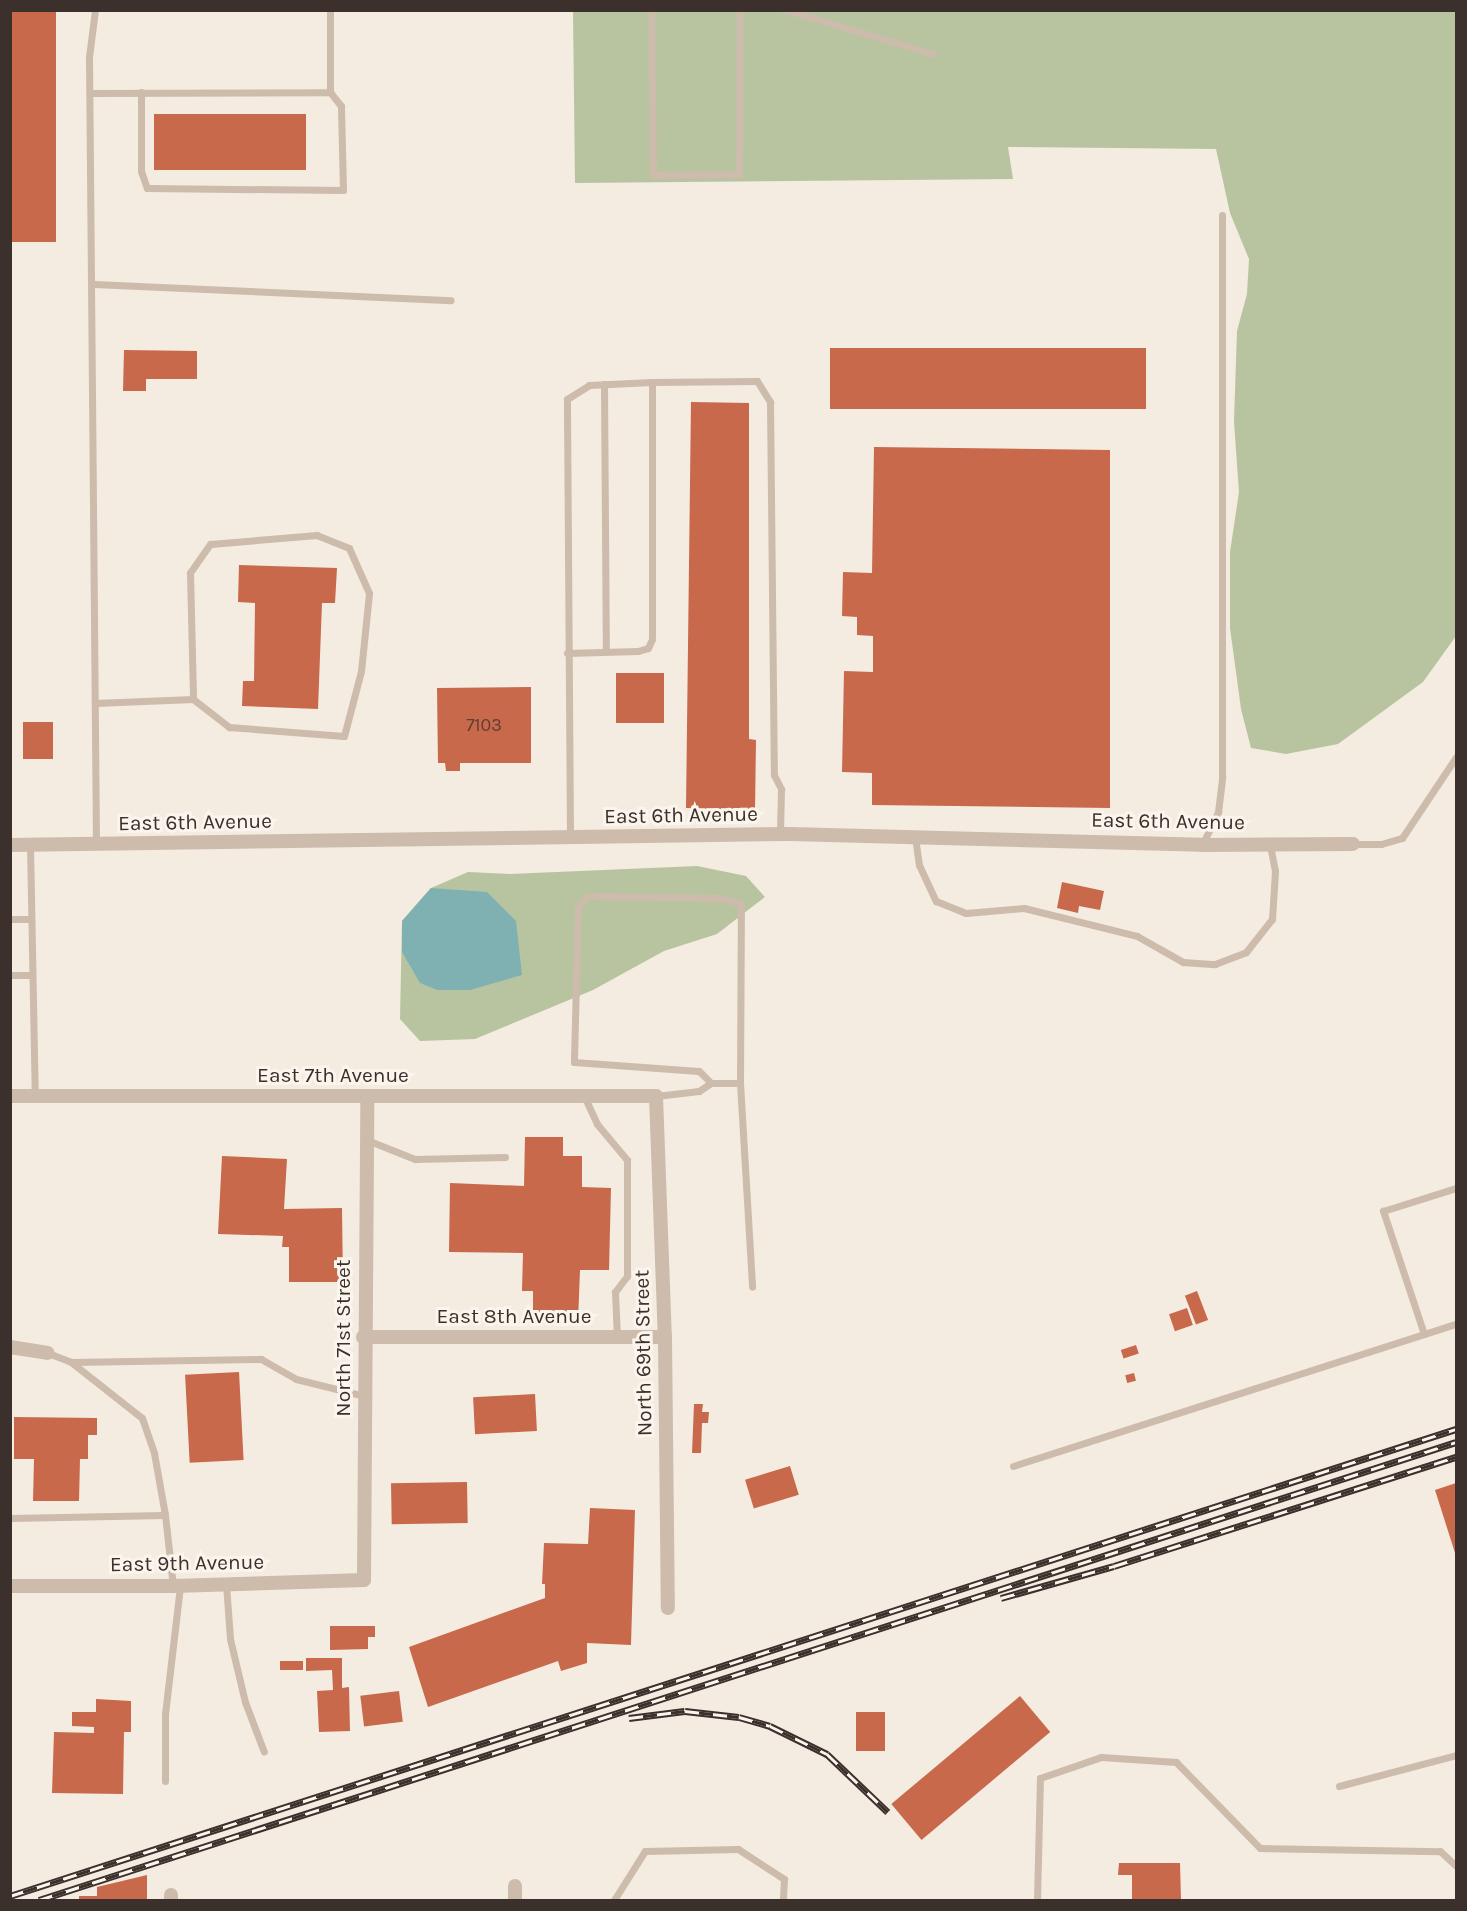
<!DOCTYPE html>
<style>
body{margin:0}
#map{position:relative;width:1467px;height:1911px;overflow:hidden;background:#f4ebe1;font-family:Karla,sans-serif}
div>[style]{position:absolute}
.green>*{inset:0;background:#b8c4a0}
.water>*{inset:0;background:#7fb0b2}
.building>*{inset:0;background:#c8694b;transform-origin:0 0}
.lane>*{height:7px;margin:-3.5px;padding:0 3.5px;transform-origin:3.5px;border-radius:3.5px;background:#cdbbac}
.street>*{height:14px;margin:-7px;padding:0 7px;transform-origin:7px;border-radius:7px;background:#cdbbac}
.rail>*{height:7px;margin-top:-3.5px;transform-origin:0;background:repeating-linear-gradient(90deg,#fbf5ee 0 14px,#3b302b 0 28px);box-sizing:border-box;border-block:2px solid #3b302b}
span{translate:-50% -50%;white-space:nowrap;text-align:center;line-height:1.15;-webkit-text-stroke:6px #fbf5ee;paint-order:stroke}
.number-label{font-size:18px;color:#5e3e33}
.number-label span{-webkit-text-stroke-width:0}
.street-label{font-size:21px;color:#3b302b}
.frame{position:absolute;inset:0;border:12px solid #3b302b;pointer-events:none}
</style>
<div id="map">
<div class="green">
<i style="clip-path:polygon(573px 11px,1456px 11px,1456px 636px,1423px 682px,1338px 744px,1286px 754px,1251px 748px,1241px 709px,1230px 628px,1230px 552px,1239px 492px,1234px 422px,1237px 331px,1247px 294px,1249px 259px,1230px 213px,1216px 149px,1008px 147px,1013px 179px,575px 183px)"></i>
<i style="clip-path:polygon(697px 866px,746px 876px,765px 897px,717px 934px,664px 951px,593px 990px,475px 1039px,420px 1041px,400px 1019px,402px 921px,431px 888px,468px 872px,510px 874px)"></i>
</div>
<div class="water">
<i style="clip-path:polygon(431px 888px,487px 892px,516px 921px,522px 975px,470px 990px,437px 990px,420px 983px,402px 952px,402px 921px)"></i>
</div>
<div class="building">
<i style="left:10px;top:10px;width:46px;height:232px"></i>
<i style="left:306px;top:114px;width:56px;height:152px;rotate:90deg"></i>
<i style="left:1146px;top:348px;width:61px;height:316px;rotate:90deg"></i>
<i style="clip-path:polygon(124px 350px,197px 351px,197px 379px,146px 379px,146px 391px,123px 391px)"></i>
<i style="clip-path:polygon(691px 402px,749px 403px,749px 739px,756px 740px,755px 810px,686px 808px)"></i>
<i style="clip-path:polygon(874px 447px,1110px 450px,1110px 808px,872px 805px,872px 773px,842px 772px,844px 671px,873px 672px,873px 636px,857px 635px,857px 617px,842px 616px,843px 572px,872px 573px)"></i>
<i style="clip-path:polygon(239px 565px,337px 568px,335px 603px,322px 603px,318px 709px,242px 706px,243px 681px,254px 681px,255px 603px,238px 602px)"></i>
<i style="left:616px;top:673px;width:48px;height:50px"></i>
<i style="clip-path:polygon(531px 687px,531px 763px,460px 763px,460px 771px,446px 771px,445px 763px,438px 763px,437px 688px)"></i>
<i style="left:23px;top:722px;width:30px;height:37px"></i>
<i style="clip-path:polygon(1062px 882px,1104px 891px,1100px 910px,1079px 906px,1078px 913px,1057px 908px)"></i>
<i style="clip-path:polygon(525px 1137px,563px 1137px,563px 1156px,582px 1156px,582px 1187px,611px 1188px,609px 1270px,580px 1270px,578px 1322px,533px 1321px,533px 1291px,522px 1291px,523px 1253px,449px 1252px,450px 1183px,524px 1186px)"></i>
<i style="clip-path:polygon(222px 1156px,287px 1159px,284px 1209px,342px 1208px,343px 1282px,289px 1282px,289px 1247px,282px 1247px,283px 1236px,218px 1234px)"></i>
<i style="left:1197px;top:1291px;width:31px;height:13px;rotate:69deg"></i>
<i style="left:1187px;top:1308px;width:18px;height:19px;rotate:71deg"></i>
<i style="left:1136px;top:1345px;width:9px;height:16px;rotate:72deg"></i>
<i style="left:239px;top:1372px;width:88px;height:54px;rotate:87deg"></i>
<i style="left:1134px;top:1373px;width:8px;height:9px;rotate:76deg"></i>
<i style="left:535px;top:1394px;width:37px;height:62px;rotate:87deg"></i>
<i style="clip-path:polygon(694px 1404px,703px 1404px,702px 1412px,709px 1412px,708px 1423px,702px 1423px,701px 1453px,692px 1453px)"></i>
<i style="clip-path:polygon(14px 1417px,97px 1418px,97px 1435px,88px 1435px,88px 1459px,80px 1459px,79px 1501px,33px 1501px,34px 1459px,14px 1459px)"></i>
<i style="left:790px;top:1466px;width:30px;height:47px;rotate:73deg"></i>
<i style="left:467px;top:1482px;width:41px;height:76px;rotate:89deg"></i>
<i style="clip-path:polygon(1456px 1483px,1456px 1556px,1435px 1490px)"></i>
<i style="clip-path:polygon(590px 1508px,635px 1510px,631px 1645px,587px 1643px,587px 1663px,561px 1671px,558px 1661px,428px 1707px,409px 1647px,545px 1598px,545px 1584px,542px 1584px,544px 1543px,588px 1544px)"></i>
<i style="clip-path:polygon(330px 1626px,375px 1626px,375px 1637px,368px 1637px,368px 1649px,330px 1650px)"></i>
<i style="clip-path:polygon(306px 1658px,342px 1658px,342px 1688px,349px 1687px,350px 1731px,319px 1732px,317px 1691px,333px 1690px,332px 1670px,306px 1671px)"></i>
<i style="left:280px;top:1661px;width:23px;height:9px"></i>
<i style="left:399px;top:1691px;width:31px;height:39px;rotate:83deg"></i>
<i style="left:1020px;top:1696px;width:47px;height:168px;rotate:50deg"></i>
<i style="clip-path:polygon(96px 1699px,131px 1701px,131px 1732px,124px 1732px,123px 1794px,52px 1793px,54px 1732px,94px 1733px,94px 1727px,72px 1726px,72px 1712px,96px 1712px)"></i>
<i style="left:856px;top:1712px;width:29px;height:39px"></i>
<i style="clip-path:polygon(1119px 1863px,1180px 1863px,1181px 1900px,1132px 1900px,1132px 1875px,1118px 1875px)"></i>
<i style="clip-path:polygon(147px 1875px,147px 1900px,79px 1900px,79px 1896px,97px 1896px,97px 1887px)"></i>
</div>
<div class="lane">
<i style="left:95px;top:10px;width:47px;rotate:97.3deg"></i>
<i style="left:89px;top:57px;width:787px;rotate:89.49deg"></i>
<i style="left:651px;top:10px;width:165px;rotate:89.3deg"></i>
<i style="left:653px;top:175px;width:86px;rotate:-0.7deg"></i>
<i style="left:739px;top:174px;width:164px;rotate:-89.7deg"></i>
<i style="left:786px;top:10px;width:154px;rotate:16.6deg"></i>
<i style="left:141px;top:92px;width:79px;rotate:90deg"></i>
<i style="left:141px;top:171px;width:18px;rotate:71deg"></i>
<i style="left:147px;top:188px;width:196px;rotate:0.6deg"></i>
<i style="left:343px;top:190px;width:84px;rotate:-91.4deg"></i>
<i style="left:341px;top:106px;width:18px;rotate:-128deg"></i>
<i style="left:90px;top:93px;width:240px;rotate:-0.2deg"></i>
<i style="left:330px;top:92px;width:82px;rotate:-90deg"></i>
<i style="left:94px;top:284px;width:357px;rotate:2.6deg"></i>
<i style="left:604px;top:384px;width:267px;rotate:89.6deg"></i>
<i style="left:567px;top:653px;width:71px;rotate:-1.6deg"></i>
<i style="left:638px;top:651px;width:10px;rotate:-17deg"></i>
<i style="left:648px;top:648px;width:10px;rotate:-66deg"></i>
<i style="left:652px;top:639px;width:257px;rotate:-90deg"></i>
<i style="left:95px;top:703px;width:98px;rotate:-2.3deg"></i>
<i style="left:193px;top:699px;width:46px;rotate:37.9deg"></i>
<i style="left:229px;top:727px;width:115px;rotate:4.5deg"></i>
<i style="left:344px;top:736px;width:67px;rotate:-75.3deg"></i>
<i style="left:361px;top:671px;width:78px;rotate:-84.1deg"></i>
<i style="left:369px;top:593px;width:49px;rotate:-114deg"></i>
<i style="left:349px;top:548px;width:35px;rotate:-158deg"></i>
<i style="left:317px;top:535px;width:107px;rotate:175.2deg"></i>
<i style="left:210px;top:544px;width:35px;rotate:125deg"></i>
<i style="left:190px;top:573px;width:126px;rotate:88.6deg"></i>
<i style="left:570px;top:837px;width:438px;rotate:-90.4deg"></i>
<i style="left:567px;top:399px;width:26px;rotate:-32deg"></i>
<i style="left:589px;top:385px;width:63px;rotate:-2.7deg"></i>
<i style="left:652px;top:382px;width:105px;rotate:-0.5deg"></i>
<i style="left:757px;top:381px;width:25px;rotate:58deg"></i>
<i style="left:770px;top:402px;width:373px;rotate:89.4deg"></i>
<i style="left:774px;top:775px;width:16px;rotate:63deg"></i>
<i style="left:781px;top:789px;width:45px;rotate:91.3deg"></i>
<i style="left:915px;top:837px;width:28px;rotate:82deg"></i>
<i style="left:919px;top:865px;width:40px;rotate:65deg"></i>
<i style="left:936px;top:901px;width:32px;rotate:22deg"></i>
<i style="left:966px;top:913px;width:58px;rotate:-4.9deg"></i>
<i style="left:1024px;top:908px;width:116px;rotate:13.9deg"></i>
<i style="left:1137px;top:936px;width:53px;rotate:29.5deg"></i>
<i style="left:1183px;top:962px;width:32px;rotate:4deg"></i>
<i style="left:1215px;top:964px;width:33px;rotate:-21deg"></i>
<i style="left:1246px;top:952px;width:42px;rotate:-51.8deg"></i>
<i style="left:1272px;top:919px;width:48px;rotate:-86.4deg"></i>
<i style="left:1275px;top:871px;width:26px;rotate:-101deg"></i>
<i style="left:1353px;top:844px;width:28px"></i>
<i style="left:1381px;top:844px;width:22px;rotate:-16deg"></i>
<i style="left:1402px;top:838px;width:97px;rotate:-56.3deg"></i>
<i style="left:30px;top:845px;width:251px;rotate:88.9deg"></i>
<i style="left:1202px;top:845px;width:37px;rotate:-64deg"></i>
<i style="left:1218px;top:812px;width:35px;rotate:-83deg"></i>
<i style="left:1222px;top:777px;width:562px;rotate:-90deg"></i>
<i style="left:10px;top:919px;width:21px"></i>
<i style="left:10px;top:975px;width:22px"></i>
<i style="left:740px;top:1083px;width:204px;rotate:86.6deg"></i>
<i style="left:584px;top:1096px;width:31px;rotate:65deg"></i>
<i style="left:597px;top:1124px;width:47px;rotate:50.2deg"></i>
<i style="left:627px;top:1160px;width:116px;rotate:90deg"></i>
<i style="left:627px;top:1276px;width:20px;rotate:127deg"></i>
<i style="left:615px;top:1292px;width:45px;rotate:87.5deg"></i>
<i style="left:656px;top:1096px;width:43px;rotate:-6.6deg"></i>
<i style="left:699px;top:1091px;width:14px;rotate:-34deg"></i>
<i style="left:711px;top:1083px;width:29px"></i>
<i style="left:740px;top:1083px;width:179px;rotate:-89.7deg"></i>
<i style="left:741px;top:904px;width:20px;rotate:-162deg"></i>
<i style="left:722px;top:898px;width:134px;rotate:-179.1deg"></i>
<i style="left:588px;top:896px;width:14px;rotate:135deg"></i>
<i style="left:578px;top:906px;width:156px;rotate:91.5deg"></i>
<i style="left:574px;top:1062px;width:125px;rotate:4.1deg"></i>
<i style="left:699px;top:1071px;width:17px;rotate:45deg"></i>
<i style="left:367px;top:1140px;width:52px;rotate:21.6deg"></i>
<i style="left:415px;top:1159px;width:90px;rotate:-1.3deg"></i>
<i style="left:1424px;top:1334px;width:130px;rotate:-108.4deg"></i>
<i style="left:1383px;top:1211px;width:77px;rotate:-17.5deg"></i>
<i style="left:48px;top:1353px;width:25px;rotate:21deg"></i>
<i style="left:71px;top:1362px;width:90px;rotate:38.3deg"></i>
<i style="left:142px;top:1418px;width:37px;rotate:71deg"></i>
<i style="left:154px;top:1453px;width:63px;rotate:79.9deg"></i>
<i style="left:71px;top:1362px;width:190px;rotate:-0.9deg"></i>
<i style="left:261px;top:1359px;width:40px;rotate:29.7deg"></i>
<i style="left:296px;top:1379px;width:70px;rotate:14deg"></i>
<i style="left:1013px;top:1466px;width:465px;rotate:-17.8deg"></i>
<i style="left:10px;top:1518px;width:155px;rotate:-1.1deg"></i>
<i style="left:165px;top:1515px;width:71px;rotate:83.6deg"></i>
<i style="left:226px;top:1584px;width:55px;rotate:85.8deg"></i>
<i style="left:230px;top:1639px;width:65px;rotate:76.6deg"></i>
<i style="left:245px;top:1702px;width:53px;rotate:69.2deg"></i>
<i style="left:165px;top:1781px;width:67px;rotate:-90deg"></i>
<i style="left:165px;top:1714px;width:129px;rotate:-83.3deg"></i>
<i style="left:1339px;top:1786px;width:121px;rotate:-14.8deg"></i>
<i style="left:614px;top:1900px;width:58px;rotate:-57.7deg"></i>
<i style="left:645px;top:1851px;width:93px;rotate:-1.2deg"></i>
<i style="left:738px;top:1849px;width:55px;rotate:33.1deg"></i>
<i style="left:784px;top:1879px;width:21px;rotate:93deg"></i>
<i style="left:1037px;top:1900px;width:122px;rotate:-88.6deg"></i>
<i style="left:1040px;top:1778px;width:65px;rotate:-19deg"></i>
<i style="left:1101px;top:1757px;width:75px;rotate:3.8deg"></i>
<i style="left:1176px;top:1762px;width:120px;rotate:45.7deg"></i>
<i style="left:1260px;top:1848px;width:180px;rotate:1deg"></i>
<i style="left:1440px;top:1851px;width:22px;rotate:43deg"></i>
</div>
<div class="street">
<i style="left:10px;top:845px;width:780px;rotate:-0.81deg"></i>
<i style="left:790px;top:834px;width:412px;rotate:1.5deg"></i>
<i style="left:1202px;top:845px;width:151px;rotate:-0.4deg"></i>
<i style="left:10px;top:1096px;width:646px"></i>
<i style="left:656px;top:1096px;width:241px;rotate:87.9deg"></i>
<i style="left:665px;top:1337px;width:271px;rotate:89.4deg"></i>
<i style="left:363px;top:1337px;width:302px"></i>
<i style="left:10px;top:1347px;width:38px;rotate:9deg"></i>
<i style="left:10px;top:1586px;width:163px"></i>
<i style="left:173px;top:1586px;width:191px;rotate:-1.8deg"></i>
<i style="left:364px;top:1580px;width:484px;rotate:-89.6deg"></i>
<i style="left:171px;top:1895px;width:5px;rotate:90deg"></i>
<i style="left:515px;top:1900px;width:14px;rotate:-90deg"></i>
</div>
<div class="rail">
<i style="left:1001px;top:1598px;width:117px;rotate:-15.8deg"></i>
<i style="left:1114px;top:1566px;width:359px;rotate:-17.7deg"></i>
<i style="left:629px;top:1718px;width:56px;rotate:-7.1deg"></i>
<i style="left:685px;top:1711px;width:54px;rotate:6.3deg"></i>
<i style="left:739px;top:1717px;width:32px;rotate:16deg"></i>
<i style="left:770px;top:1726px;width:64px;rotate:26.2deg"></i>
<i style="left:827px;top:1754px;width:84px;rotate:43.6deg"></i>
<i style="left:10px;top:1896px;width:1520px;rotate:-17.9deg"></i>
<i style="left:39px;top:1900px;width:1489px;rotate:-17.91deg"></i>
</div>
<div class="number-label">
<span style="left:484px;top:725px">7103</span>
</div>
<div class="street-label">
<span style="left:681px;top:815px;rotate:-1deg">East 6th Avenue</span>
<span style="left:1168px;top:821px;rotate:1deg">East 6th Avenue</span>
<span style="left:195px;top:822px;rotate:-1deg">East 6th Avenue</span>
<span style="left:333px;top:1075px">East 7th Avenue</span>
<span style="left:514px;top:1316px">East 8th Avenue</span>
<span style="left:343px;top:1338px;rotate:-90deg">North 71st Street</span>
<span style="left:643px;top:1353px;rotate:-91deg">North 69th Street</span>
<span style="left:187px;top:1563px;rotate:-1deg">East 9th Avenue</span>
</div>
<div class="frame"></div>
</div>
